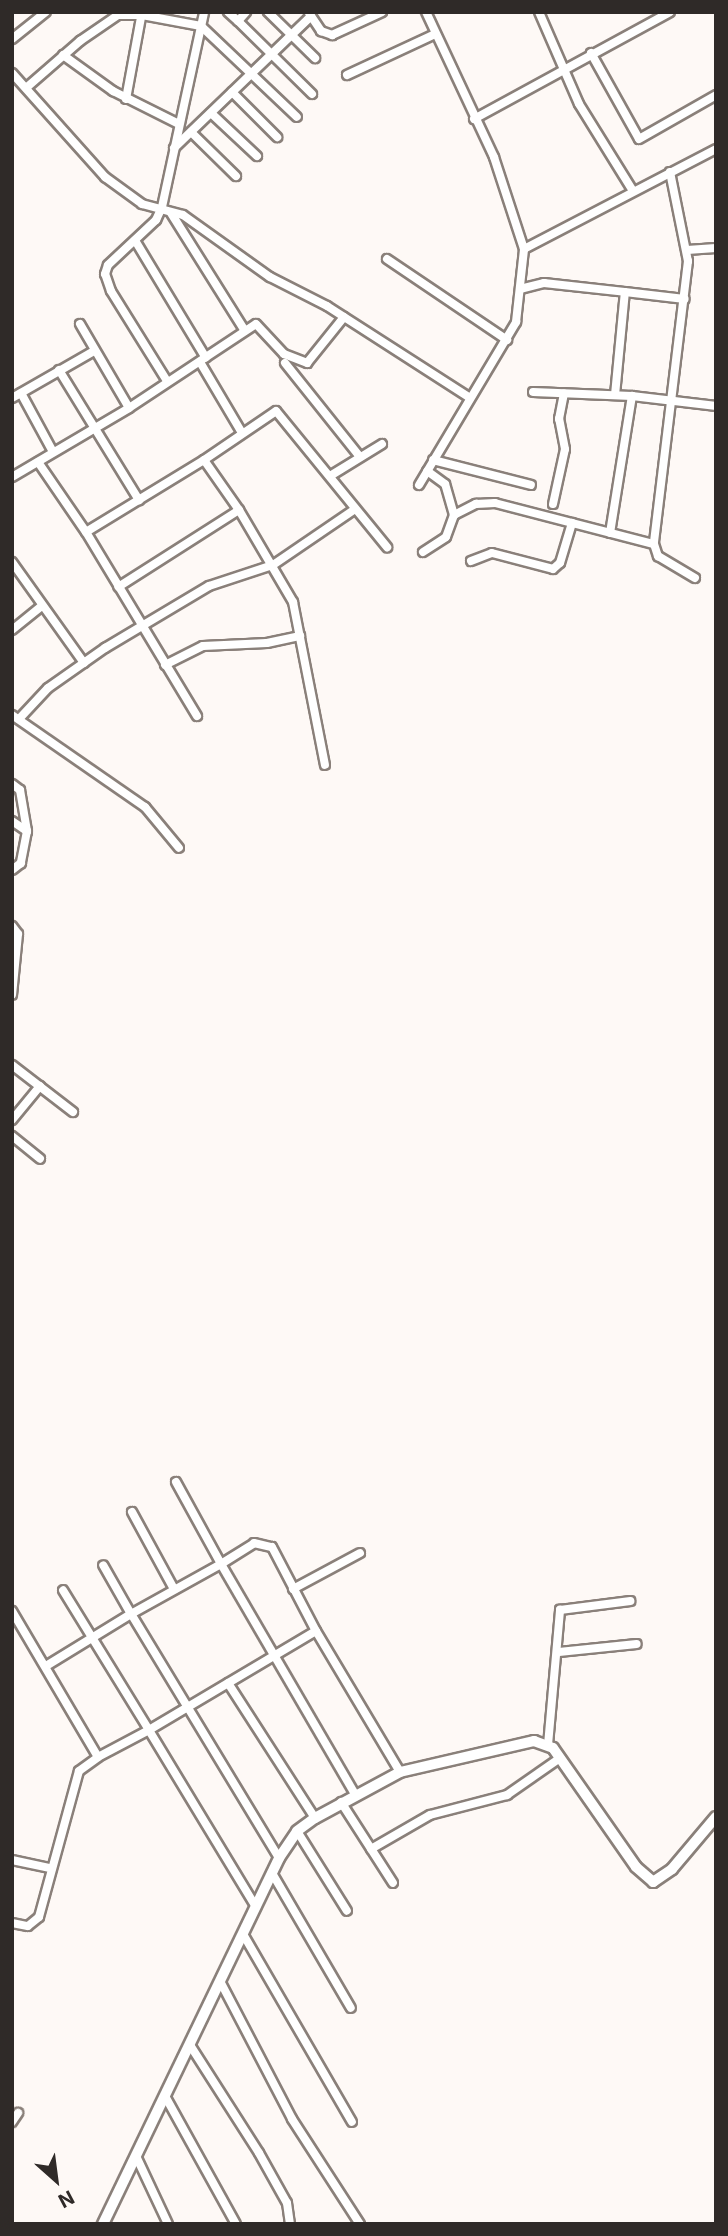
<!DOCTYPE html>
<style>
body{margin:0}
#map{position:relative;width:728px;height:2236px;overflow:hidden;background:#fef9f6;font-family:Inter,sans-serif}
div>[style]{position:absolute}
.roads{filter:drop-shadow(2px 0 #8a807a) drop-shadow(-2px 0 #8a807a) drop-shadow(0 2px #8a807a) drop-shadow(0 -2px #8a807a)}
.minor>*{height:8px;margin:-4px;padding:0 4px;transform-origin:4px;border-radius:4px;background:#fff}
.tertiary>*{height:10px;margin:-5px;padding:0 5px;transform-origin:5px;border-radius:5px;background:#fff}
span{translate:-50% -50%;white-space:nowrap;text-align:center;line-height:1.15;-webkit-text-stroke:5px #fef9f6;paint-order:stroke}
.frame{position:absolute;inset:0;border:14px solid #2f2a28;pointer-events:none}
.north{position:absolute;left:21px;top:2145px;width:70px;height:70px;-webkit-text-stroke:5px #fef9f6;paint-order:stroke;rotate:152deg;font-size:19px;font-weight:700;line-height:28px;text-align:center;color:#2f2a28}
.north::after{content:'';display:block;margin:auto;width:24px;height:32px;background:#2f2a28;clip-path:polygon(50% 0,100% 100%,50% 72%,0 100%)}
</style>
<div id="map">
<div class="roads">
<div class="minor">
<i style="left:228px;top:12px;width:13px;rotate:42deg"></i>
<i style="left:238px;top:21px;width:12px;rotate:-48deg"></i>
<i style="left:268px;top:12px;width:66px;rotate:44.4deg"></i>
<i style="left:539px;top:12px;width:100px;rotate:66.5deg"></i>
<i style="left:579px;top:104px;width:102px;rotate:58.2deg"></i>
<i style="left:309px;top:13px;width:22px;rotate:56deg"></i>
<i style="left:321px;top:31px;width:12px;rotate:20deg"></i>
<i style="left:332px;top:35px;width:55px;rotate:-24.7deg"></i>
<i style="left:238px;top:21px;width:104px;rotate:44.6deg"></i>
<i style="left:12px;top:39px;width:43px;rotate:-38.5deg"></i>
<i style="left:591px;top:53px;width:98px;rotate:60.8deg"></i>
<i style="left:639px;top:139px;width:89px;rotate:-29.7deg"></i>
<i style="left:63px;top:55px;width:62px;rotate:35.8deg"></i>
<i style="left:113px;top:91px;width:74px;rotate:26.6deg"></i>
<i style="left:12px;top:73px;width:140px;rotate:48.2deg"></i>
<i style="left:105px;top:177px;width:46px;rotate:36.1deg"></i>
<i style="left:142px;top:204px;width:42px;rotate:15deg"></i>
<i style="left:183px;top:215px;width:107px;rotate:35.5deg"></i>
<i style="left:270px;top:277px;width:64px;rotate:27deg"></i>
<i style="left:327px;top:306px;width:169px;rotate:32.7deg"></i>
<i style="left:347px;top:75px;width:97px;rotate:-25deg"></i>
<i style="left:26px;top:88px;width:72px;rotate:-41deg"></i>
<i style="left:80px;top:41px;width:46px;rotate:-34.4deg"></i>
<i style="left:118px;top:15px;width:24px"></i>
<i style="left:142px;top:15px;width:60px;rotate:10.6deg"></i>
<i style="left:201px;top:26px;width:132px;rotate:43.5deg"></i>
<i style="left:232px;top:92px;width:64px;rotate:45deg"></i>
<i style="left:126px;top:99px;width:88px;rotate:-79.6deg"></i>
<i style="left:211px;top:113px;width:63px;rotate:43.1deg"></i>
<i style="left:474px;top:119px;width:223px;rotate:-28.6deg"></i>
<i style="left:191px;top:132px;width:63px;rotate:44.4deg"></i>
<i style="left:174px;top:148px;width:190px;rotate:-43.9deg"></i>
<i style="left:670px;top:172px;width:91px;rotate:78.6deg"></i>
<i style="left:688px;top:261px;width:285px;rotate:96.9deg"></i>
<i style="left:654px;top:544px;width:13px;rotate:72deg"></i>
<i style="left:658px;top:556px;width:43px;rotate:30.7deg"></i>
<i style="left:171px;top:213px;width:139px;rotate:57.9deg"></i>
<i style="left:136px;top:242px;width:135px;rotate:58.9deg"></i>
<i style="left:524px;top:249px;width:216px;rotate:-27.5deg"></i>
<i style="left:687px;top:250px;width:29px;rotate:-4deg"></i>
<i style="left:387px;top:259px;width:145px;rotate:34deg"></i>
<i style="left:520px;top:289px;width:25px;rotate:-14deg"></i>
<i style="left:544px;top:283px;width:81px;rotate:6.3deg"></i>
<i style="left:80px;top:324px;width:97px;rotate:59.7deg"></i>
<i style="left:200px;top:362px;width:82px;rotate:59.4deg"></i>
<i style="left:285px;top:363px;width:120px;rotate:51.4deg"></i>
<i style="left:59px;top:370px;width:153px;rotate:58.4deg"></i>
<i style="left:167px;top:381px;width:106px;rotate:-121.9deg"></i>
<i style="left:111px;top:291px;width:18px;rotate:-109deg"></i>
<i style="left:105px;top:274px;width:9px;rotate:-72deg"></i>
<i style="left:108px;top:265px;width:66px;rotate:-43.2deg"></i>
<i style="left:156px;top:220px;width:14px;rotate:-65deg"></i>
<i style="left:162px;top:207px;width:199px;rotate:-77.8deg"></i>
<i style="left:533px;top:392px;width:99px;rotate:2.3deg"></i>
<i style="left:632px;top:396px;width:85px;rotate:6.8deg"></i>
<i style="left:21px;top:393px;width:67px;rotate:61.5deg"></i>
<i style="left:615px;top:395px;width:103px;rotate:-84.5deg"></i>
<i style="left:625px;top:292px;width:60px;rotate:6.7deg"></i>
<i style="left:12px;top:398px;width:95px;rotate:-29.8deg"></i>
<i style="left:204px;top:460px;width:87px;rotate:-34.2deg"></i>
<i style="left:276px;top:411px;width:176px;rotate:50.8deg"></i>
<i style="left:433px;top:460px;width:101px;rotate:14.3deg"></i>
<i style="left:38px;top:462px;width:85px;rotate:55.6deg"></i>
<i style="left:86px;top:532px;width:215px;rotate:58.9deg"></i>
<i style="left:330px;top:476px;width:61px;rotate:-31.6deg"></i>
<i style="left:12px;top:477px;width:136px;rotate:-30.5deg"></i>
<i style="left:129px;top:408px;width:152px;rotate:-33.5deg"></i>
<i style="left:256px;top:324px;width:41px;rotate:47deg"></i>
<i style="left:284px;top:354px;width:25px;rotate:21deg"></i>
<i style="left:307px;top:363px;width:59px;rotate:-51.2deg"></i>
<i style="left:419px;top:485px;width:190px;rotate:-59.2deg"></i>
<i style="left:516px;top:322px;width:73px;rotate:-83.7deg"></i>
<i style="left:524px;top:249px;width:97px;rotate:-108.1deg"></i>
<i style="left:494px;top:157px;width:160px;rotate:-115.1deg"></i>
<i style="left:553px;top:504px;width:56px;rotate:-77.7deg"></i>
<i style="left:565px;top:449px;width:31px;rotate:-101deg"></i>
<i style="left:559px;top:419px;width:26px;rotate:-79deg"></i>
<i style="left:239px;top:510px;width:107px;rotate:59.6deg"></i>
<i style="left:293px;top:602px;width:166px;rotate:78.9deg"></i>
<i style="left:454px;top:515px;width:25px;rotate:-27deg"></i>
<i style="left:476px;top:504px;width:19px;rotate:-3deg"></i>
<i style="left:495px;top:503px;width:164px;rotate:14.5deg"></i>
<i style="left:86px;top:532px;width:138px;rotate:-31.4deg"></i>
<i style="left:204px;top:460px;width:61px;rotate:55deg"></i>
<i style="left:239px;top:510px;width:143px;rotate:147.5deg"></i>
<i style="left:610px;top:533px;width:139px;rotate:-80.9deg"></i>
<i style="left:423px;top:552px;width:27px;rotate:-33deg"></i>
<i style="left:446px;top:537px;width:23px;rotate:-70deg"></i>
<i style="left:454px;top:515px;width:32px;rotate:-106deg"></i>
<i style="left:445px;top:484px;width:22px;rotate:-144deg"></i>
<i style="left:471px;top:561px;width:22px;rotate:-21deg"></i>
<i style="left:492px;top:553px;width:63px;rotate:14.7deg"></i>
<i style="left:553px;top:569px;width:9px;rotate:-41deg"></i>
<i style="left:560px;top:563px;width:42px;rotate:-73.3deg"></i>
<i style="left:12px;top:562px;width:124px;rotate:54.5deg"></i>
<i style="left:12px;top:630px;width:38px;rotate:-39deg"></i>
<i style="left:165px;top:665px;width:42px;rotate:-26.6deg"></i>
<i style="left:203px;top:646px;width:64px;rotate:-2.7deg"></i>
<i style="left:267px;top:643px;width:34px;rotate:-12deg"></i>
<i style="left:12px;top:715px;width:162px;rotate:34.7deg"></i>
<i style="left:145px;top:807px;width:53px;rotate:50.3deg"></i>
<i style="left:19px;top:719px;width:42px;rotate:-46.9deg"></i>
<i style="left:48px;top:688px;width:70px;rotate:-35.1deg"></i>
<i style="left:105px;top:648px;width:121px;rotate:-30.8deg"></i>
<i style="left:209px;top:586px;width:67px;rotate:-18.2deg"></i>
<i style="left:273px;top:565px;width:99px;rotate:-34.3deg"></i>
<i style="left:12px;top:784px;width:10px;rotate:37deg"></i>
<i style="left:20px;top:790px;width:42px;rotate:80.3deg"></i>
<i style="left:12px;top:821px;width:18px;rotate:34deg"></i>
<i style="left:27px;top:831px;width:33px;rotate:101deg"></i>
<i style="left:21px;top:863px;width:11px;rotate:142deg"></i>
<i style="left:12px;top:926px;width:10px;rotate:53deg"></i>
<i style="left:18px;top:934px;width:61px;rotate:95.6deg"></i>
<i style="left:12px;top:1065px;width:77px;rotate:37.6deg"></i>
<i style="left:12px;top:1120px;width:44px;rotate:-50.5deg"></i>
<i style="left:12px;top:1136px;width:36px;rotate:39deg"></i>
<i style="left:176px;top:1482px;width:94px;rotate:61.2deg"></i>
<i style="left:221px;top:1564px;width:39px;rotate:-32deg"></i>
<i style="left:254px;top:1543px;width:18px;rotate:13deg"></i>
<i style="left:272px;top:1547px;width:95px;rotate:62.4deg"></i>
<i style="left:132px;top:1512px;width:88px;rotate:61.4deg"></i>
<i style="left:293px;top:1589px;width:76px;rotate:-28.2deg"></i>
<i style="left:12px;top:1611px;width:169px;rotate:59.5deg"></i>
<i style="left:98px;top:1757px;width:58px;rotate:-27.9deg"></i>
<i style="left:149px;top:1730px;width:164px;rotate:-121.6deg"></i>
<i style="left:559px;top:1652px;width:78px;rotate:-5.9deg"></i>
<i style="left:46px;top:1666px;width:100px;rotate:-31.5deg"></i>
<i style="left:131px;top:1614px;width:56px;rotate:-119.7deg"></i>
<i style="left:228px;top:1683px;width:161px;rotate:57.2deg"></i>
<i style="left:548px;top:1745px;width:136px;rotate:-84.9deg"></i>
<i style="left:560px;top:1610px;width:71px;rotate:-7.3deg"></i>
<i style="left:341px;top:1802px;width:96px;rotate:57.3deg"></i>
<i style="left:297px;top:1831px;width:94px;rotate:58deg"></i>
<i style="left:371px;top:1849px;width:68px;rotate:-30deg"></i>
<i style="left:430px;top:1815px;width:80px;rotate:-14.6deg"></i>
<i style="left:507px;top:1795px;width:65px;rotate:-34.9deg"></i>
<i style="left:279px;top:1858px;width:285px;rotate:-121.2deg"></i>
<i style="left:131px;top:1614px;width:103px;rotate:-29.1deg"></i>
<i style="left:221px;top:1564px;width:266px;rotate:59.8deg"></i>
<i style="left:12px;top:1860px;width:39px;rotate:12deg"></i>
<i style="left:272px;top:1873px;width:156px;rotate:59.7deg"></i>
<i style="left:256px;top:1907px;width:207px;rotate:-121.2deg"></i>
<i style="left:149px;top:1730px;width:194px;rotate:-30.7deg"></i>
<i style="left:316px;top:1631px;width:164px;rotate:59.2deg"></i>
<i style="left:12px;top:1923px;width:16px;rotate:11deg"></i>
<i style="left:28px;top:1926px;width:14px;rotate:-39deg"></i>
<i style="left:39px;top:1917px;width:151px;rotate:-74.7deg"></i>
<i style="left:79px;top:1771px;width:24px;rotate:-36deg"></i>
<i style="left:243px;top:1934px;width:217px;rotate:59.9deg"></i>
<i style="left:220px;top:1981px;width:156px;rotate:62.4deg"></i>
<i style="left:292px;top:2119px;width:125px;rotate:57.1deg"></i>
<i style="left:190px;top:2045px;width:128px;rotate:57.4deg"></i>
<i style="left:259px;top:2153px;width:57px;rotate:60.8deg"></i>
<i style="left:287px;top:2203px;width:21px;rotate:82deg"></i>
<i style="left:165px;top:2096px;width:146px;rotate:61deg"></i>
<i style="left:12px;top:2122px;width:11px;rotate:-56deg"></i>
<i style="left:136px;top:2156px;width:75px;rotate:64.8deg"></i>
</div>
<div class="tertiary">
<i style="left:103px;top:2224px;width:406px;rotate:-64.3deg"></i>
<i style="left:279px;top:1858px;width:32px;rotate:-56deg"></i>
<i style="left:297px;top:1831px;width:22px;rotate:-36deg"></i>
<i style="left:315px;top:1818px;width:97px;rotate:-28.4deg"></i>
<i style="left:400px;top:1772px;width:138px;rotate:-13deg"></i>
<i style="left:534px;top:1741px;width:20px;rotate:20deg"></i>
<i style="left:553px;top:1748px;width:145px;rotate:55.1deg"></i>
<i style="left:636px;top:1867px;width:23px;rotate:41deg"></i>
<i style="left:653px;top:1882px;width:23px;rotate:-34deg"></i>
<i style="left:672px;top:1869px;width:68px;rotate:-49.8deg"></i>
</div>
</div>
<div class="frame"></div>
<div class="north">N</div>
</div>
